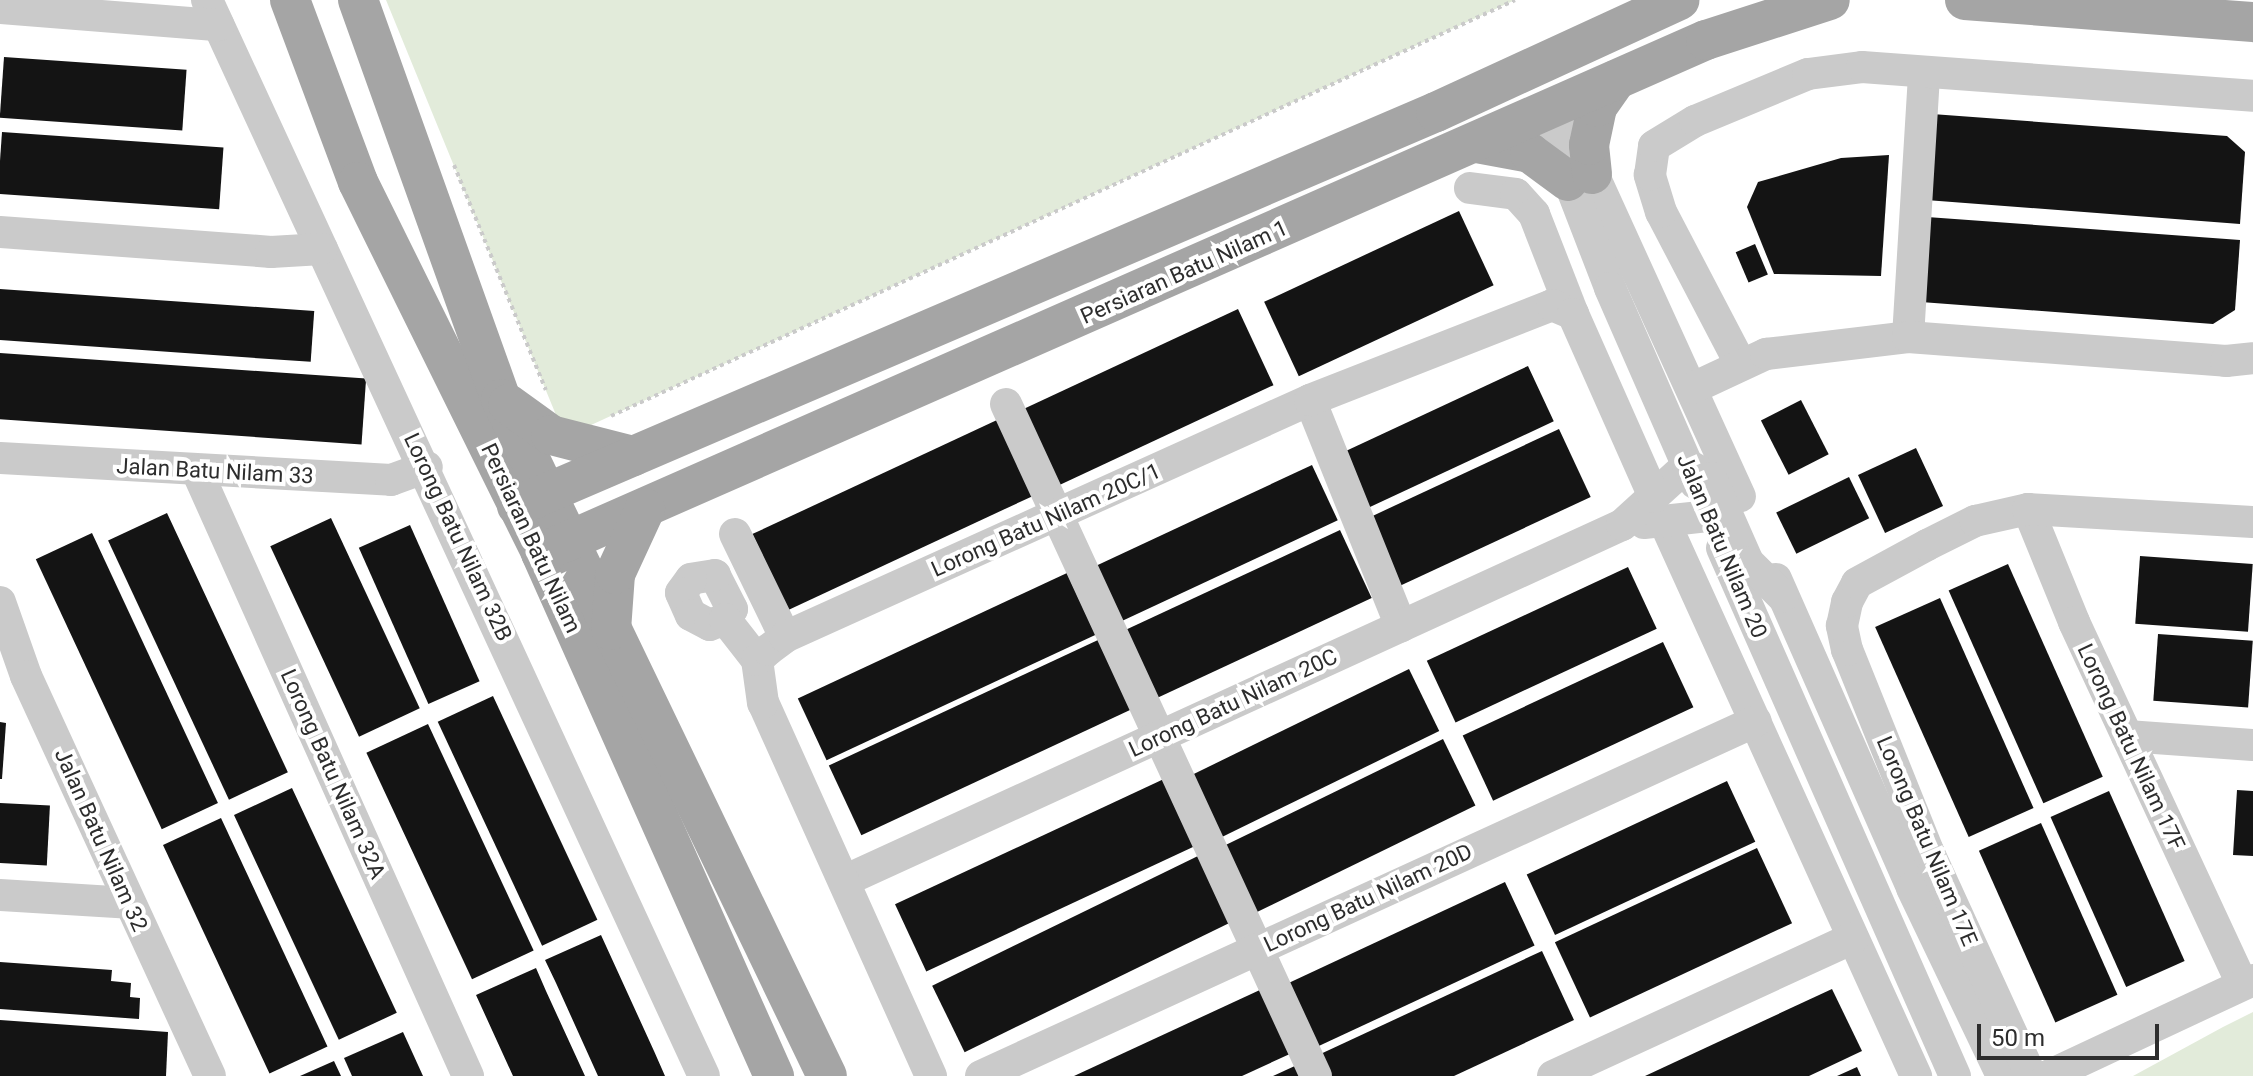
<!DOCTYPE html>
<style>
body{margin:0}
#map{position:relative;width:2253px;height:1076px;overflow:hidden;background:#fff;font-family:Roboto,sans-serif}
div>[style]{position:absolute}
.green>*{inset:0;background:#e2ebda}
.building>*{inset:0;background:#141414;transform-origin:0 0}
.path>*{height:4px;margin-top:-2px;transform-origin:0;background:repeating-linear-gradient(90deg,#cacaca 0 4px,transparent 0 8px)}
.minor>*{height:32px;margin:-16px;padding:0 16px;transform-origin:16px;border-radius:16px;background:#cacaca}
.major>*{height:40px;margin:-20px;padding:0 20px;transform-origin:20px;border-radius:20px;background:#a5a5a5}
span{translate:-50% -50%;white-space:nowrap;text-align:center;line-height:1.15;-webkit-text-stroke:8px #fff;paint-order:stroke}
.street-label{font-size:22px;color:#2d2d2d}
.scale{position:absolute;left:1977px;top:1024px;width:182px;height:36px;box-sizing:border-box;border:4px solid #2d2d2d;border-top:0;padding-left:10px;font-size:24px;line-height:28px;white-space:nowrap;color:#2d2d2d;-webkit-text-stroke:6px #fff;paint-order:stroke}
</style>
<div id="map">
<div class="green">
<i style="clip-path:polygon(386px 0,1515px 0,565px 437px)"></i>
<i style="clip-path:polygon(2253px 1012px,2253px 1076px,2133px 1076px,2223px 1027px)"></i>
</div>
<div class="building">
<i style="left:4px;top:57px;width:183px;height:61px;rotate:4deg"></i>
<i style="clip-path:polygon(1932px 114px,2227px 136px,2245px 152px,2240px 224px,1926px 200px)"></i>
<i style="left:2px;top:132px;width:222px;height:62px;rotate:4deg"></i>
<i style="clip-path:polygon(1889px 155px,1881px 276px,1774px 274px,1747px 207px,1758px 182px,1841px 158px)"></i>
<i style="left:1459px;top:211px;width:82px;height:215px;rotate:65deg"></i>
<i style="clip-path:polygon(1927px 217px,2240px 240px,2235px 310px,2213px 324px,1921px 302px)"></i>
<i style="left:1755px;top:244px;width:33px;height:21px;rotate:67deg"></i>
<i style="left:0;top:289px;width:315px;height:51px;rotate:4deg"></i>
<i style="left:1238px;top:309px;width:84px;height:242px;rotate:65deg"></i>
<i style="left:0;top:353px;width:367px;height:66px;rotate:4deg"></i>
<i style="left:1528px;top:366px;width:61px;height:214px;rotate:65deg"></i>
<i style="left:1801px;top:400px;width:61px;height:45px;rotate:63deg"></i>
<i style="left:997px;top:420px;width:84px;height:270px;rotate:65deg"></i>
<i style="left:1559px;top:429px;width:75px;height:218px;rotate:65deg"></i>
<i style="left:1916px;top:448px;width:64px;height:64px;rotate:65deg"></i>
<i style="left:1312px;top:465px;width:61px;height:247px;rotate:65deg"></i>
<i style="left:1849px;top:477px;width:46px;height:81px;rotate:64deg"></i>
<i style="left:167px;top:513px;width:286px;height:65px;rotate:65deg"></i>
<i style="left:331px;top:518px;width:210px;height:67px;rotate:65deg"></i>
<i style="left:410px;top:525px;width:171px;height:56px;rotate:66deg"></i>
<i style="left:1340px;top:530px;width:75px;height:244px;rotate:65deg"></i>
<i style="left:92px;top:533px;width:298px;height:62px;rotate:65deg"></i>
<i style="left:2140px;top:556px;width:113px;height:68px;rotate:4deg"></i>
<i style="left:2008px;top:564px;width:233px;height:65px;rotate:66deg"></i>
<i style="left:1628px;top:567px;width:68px;height:222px;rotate:65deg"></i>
<i style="left:1067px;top:573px;width:68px;height:297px;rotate:65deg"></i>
<i style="left:1940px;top:598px;width:230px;height:71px;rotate:66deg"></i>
<i style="left:2158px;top:634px;width:95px;height:67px;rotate:4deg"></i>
<i style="left:1098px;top:640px;width:77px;height:297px;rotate:65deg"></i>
<i style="left:1663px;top:642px;width:72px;height:221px;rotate:65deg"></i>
<i style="left:1409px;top:669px;width:69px;height:248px;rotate:64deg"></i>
<i style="left:493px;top:696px;width:247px;height:61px;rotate:65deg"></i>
<i style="clip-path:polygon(0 722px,6px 723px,2px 779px,0 779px)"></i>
<i style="left:428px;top:724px;width:250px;height:68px;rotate:65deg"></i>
<i style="left:1443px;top:739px;width:74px;height:251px;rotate:64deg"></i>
<i style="left:1166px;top:778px;width:74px;height:299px;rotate:65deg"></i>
<i style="left:1727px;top:781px;width:67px;height:221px;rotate:65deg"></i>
<i style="left:292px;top:788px;width:248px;height:64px;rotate:65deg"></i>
<i style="clip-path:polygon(2237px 790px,2253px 791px,2253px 856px,2233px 855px)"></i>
<i style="left:2109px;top:791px;width:186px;height:64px;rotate:66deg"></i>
<i style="left:0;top:803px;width:50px;height:60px;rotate:3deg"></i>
<i style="left:221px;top:818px;width:252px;height:64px;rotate:65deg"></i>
<i style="left:2041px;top:823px;width:188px;height:68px;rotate:66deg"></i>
<i style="left:1757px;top:848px;width:83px;height:223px;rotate:65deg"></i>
<i style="left:1200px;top:855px;width:74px;height:298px;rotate:64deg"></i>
<i style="left:1505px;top:882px;width:70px;height:247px;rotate:65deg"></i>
<i style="clip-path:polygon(601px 935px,654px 1051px,665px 1076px,598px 1076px,556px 983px,545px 960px)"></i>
<i style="clip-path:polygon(1542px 951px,1574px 1020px,1454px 1076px,1323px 1076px,1314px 1057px)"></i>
<i style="clip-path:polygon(0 962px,112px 970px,111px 981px,131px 983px,130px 997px,140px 998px,139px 1019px,0 1009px)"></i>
<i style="clip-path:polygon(536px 968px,546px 991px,585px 1076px,513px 1076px,476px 995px)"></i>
<i style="clip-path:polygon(1262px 989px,1292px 1053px,1242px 1076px,1074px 1076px)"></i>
<i style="clip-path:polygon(1832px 989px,1862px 1051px,1809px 1076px,1645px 1076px)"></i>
<i style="clip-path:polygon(0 1020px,168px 1032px,166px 1076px,0 1076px)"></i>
<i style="clip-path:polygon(403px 1032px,423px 1076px,352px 1076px,344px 1058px)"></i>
<i style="clip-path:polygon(334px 1061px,341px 1076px,300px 1076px)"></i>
<i style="clip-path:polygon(1297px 1065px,1302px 1076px,1273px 1076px)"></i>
<i style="clip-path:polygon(1857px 1067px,1861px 1076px,1837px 1076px)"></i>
</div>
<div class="path">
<i style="left:454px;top:165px;width:243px;rotate:67.8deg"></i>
<i style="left:611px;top:416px;width:995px;rotate:-24.71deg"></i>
</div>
<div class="minor">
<i style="left:207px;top:0;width:1185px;rotate:65.21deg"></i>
<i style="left:0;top:8px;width:219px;rotate:4.5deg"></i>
<i style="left:1562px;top:106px;width:429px;rotate:65.5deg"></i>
<i style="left:1543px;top:114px;width:186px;rotate:68.9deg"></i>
<i style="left:1610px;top:288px;width:213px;rotate:66.4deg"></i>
<i style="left:1470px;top:188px;width:46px;rotate:7.4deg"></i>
<i style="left:1516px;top:194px;width:27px;rotate:48deg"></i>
<i style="left:1534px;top:214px;width:107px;rotate:68.7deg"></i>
<i style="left:0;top:232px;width:272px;rotate:4.2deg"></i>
<i style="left:271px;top:252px;width:51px;rotate:-3.4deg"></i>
<i style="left:1908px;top:337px;width:264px;rotate:-86.5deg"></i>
<i style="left:1740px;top:363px;width:170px;rotate:-117.6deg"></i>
<i style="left:1661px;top:212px;width:39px;rotate:-107deg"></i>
<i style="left:1650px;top:175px;width:29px;rotate:-82deg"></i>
<i style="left:1654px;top:146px;width:48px;rotate:-31.4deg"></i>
<i style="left:1695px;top:121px;width:122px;rotate:-22.6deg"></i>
<i style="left:1808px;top:74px;width:54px;rotate:-7.4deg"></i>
<i style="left:1862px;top:67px;width:392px;rotate:4.2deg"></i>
<i style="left:1693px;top:388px;width:81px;rotate:-25deg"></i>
<i style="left:1766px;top:354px;width:143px;rotate:-6.8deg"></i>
<i style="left:1908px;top:337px;width:319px;rotate:4.3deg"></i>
<i style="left:2226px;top:361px;width:27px;rotate:-6deg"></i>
<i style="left:1310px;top:400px;width:244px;rotate:68.1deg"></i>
<i style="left:1006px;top:404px;width:740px;rotate:65.24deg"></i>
<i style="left:0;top:458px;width:392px;rotate:3.2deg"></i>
<i style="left:391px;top:480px;width:38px;rotate:-20deg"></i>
<i style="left:197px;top:471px;width:663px;rotate:65.87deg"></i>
<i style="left:2028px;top:509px;width:122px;rotate:67.8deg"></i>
<i style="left:2074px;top:622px;width:397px;rotate:65.1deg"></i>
<i style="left:1664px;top:521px;width:610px;rotate:65.58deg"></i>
<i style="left:1644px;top:523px;width:64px;rotate:-6.2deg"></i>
<i style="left:735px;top:534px;width:114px;rotate:64.1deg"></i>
<i style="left:1722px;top:548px;width:577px;rotate:66.19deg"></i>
<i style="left:1776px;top:579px;width:338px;rotate:66.2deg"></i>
<i style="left:1912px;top:888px;width:208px;rotate:64.4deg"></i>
<i style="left:0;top:602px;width:78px;rotate:70.6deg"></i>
<i style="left:26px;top:676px;width:440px;rotate:65.3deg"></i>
<i style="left:725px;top:619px;width:12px;rotate:-55deg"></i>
<i style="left:732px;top:609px;width:38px;rotate:-117deg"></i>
<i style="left:715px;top:575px;width:24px;rotate:171deg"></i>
<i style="left:691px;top:579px;width:17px;rotate:126deg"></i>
<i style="left:681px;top:593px;width:24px;rotate:66deg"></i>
<i style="left:691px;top:615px;width:21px;rotate:28deg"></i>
<i style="left:710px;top:625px;width:16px;rotate:-22deg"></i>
<i style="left:725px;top:619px;width:52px;rotate:52deg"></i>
<i style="left:2127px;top:736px;width:126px;rotate:4.1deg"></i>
<i style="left:844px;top:881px;width:856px;rotate:-24.59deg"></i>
<i style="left:1622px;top:525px;width:89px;rotate:-42.3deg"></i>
<i style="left:1688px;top:465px;width:26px;rotate:29deg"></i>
<i style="left:1711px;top:478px;width:92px;rotate:66.2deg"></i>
<i style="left:1748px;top:562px;width:49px;rotate:45deg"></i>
<i style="left:0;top:895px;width:129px;rotate:3.5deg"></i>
<i style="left:931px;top:1076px;width:409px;rotate:-114.2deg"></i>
<i style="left:763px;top:703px;width:43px;rotate:-97.9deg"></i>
<i style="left:757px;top:660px;width:15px;rotate:-42deg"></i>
<i style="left:768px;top:650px;width:21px;rotate:-37deg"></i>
<i style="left:785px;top:637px;width:576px;rotate:-24.3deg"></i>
<i style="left:1310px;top:400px;width:260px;rotate:-21.4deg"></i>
<i style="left:1552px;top:305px;width:23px;rotate:23deg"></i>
<i style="left:1573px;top:314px;width:200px;rotate:66.1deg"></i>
<i style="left:981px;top:1076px;width:852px;rotate:-24.61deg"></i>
<i style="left:1553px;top:1076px;width:330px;rotate:-24.7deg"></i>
<i style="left:2031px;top:1076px;width:247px;rotate:-114.6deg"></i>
<i style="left:1928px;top:851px;width:217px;rotate:-111.9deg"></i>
<i style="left:1847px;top:650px;width:25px;rotate:-102deg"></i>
<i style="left:1842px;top:626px;width:25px;rotate:-78deg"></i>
<i style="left:1847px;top:602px;width:21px;rotate:-62deg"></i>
<i style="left:1857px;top:583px;width:80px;rotate:-28.5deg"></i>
<i style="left:1927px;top:545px;width:54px;rotate:-26.6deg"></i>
<i style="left:1975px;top:521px;width:54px;rotate:-12.8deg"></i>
<i style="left:2028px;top:509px;width:225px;rotate:3.3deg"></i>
<i style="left:2048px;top:1076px;width:226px;rotate:-25.1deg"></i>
</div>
<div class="major">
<i style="left:290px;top:0;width:194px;rotate:69.5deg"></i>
<i style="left:358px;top:182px;width:414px;rotate:63.7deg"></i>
<i style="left:541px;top:553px;width:573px;rotate:65.99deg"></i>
<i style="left:358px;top:0;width:424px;rotate:70.3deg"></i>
<i style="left:501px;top:399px;width:751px;rotate:64.29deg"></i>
<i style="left:1965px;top:0;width:289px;rotate:4.4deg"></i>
<i style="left:1477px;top:143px;width:54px;rotate:10.7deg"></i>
<i style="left:1530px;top:153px;width:47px;rotate:36.4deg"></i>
<i style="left:1592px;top:174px;width:29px;rotate:-96deg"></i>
<i style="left:1589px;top:145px;width:39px;rotate:-78deg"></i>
<i style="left:1597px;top:107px;width:33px;rotate:-55deg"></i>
<i style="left:508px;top:404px;width:53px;rotate:35.8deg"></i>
<i style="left:551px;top:435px;width:85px;rotate:14.4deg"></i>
<i style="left:517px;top:506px;width:1000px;rotate:-23.21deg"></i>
<i style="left:1436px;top:112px;width:268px;rotate:-24.7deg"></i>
<i style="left:541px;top:553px;width:1273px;rotate:-23.77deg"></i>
<i style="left:1706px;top:40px;width:130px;rotate:-17.9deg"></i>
<i style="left:611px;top:630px;width:56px;rotate:-85.9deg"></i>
<i style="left:615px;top:574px;width:72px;rotate:-65.2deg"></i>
</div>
<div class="street-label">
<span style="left:1184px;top:272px;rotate:-24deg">Persiaran Batu Nilam 1</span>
<span style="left:215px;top:471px;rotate:3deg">Jalan Batu Nilam 33</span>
<span style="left:1046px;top:520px;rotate:-24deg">Lorong Batu Nilam 20C/1</span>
<span style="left:458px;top:537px;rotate:65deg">Lorong Batu Nilam 32B</span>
<span style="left:531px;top:538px;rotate:65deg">Persiaran Batu Nilam</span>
<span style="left:1722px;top:546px;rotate:67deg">Jalan Batu Nilam 20</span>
<span style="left:1233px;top:703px;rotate:-25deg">Lorong Batu Nilam 20C</span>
<span style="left:2131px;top:747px;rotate:65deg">Lorong Batu Nilam 17F</span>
<span style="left:333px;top:774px;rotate:66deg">Lorong Batu Nilam 32A</span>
<span style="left:101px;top:840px;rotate:66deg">Jalan Batu Nilam 32</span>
<span style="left:1927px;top:841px;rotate:67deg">Lorong Batu Nilam 17E</span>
<span style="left:1368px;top:898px;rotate:-25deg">Lorong Batu Nilam 20D</span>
</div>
<div class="scale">50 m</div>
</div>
